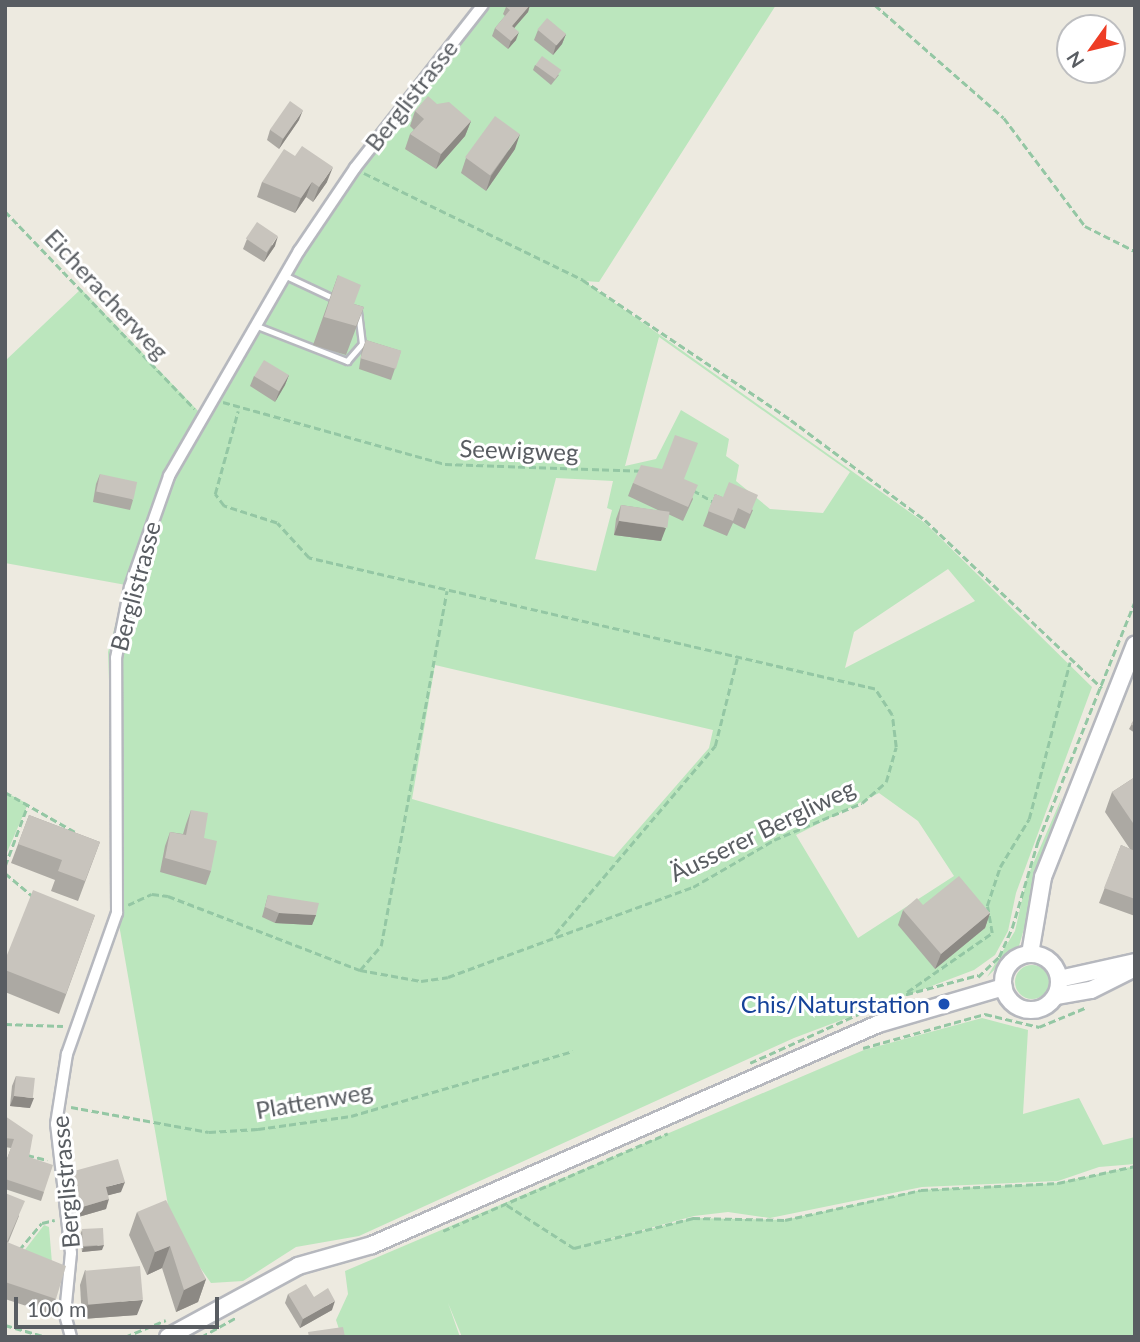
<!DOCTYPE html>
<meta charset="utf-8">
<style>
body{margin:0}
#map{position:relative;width:1140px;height:1342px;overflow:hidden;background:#edeae0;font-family:Lato,sans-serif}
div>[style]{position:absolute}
.green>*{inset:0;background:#bbe6bd}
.round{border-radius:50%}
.path>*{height:2.5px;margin-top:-1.25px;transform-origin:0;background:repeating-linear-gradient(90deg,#94c7a4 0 7px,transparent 0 10.5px)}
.roads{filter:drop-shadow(2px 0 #b6b8be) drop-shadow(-2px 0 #b6b8be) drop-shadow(0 2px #b6b8be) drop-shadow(0 -2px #b6b8be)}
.lane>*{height:5px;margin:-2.5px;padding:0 2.5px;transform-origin:2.5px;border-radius:2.5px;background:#fff}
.street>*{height:10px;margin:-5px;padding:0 5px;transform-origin:5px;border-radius:5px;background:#fff}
.secondary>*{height:16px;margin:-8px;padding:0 8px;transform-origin:8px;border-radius:8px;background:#fff}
.secondary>.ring{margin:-8px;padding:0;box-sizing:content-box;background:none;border:16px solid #fff;border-radius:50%}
.wall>*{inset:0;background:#aca9a3}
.shaded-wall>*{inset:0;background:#8c8984}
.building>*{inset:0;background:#c8c4bd;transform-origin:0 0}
.dots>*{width:19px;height:19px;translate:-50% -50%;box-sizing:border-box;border:4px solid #fff;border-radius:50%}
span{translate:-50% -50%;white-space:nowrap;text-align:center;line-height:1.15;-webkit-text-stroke:6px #fff;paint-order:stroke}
.street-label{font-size:24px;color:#595d62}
.transit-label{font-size:24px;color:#164399}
.right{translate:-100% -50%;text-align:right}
.frame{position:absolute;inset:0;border:7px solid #595d62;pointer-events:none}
.north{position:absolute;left:1056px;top:14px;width:70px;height:70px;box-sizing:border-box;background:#fff;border:2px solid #bdbec0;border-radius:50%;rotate:236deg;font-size:19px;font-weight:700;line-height:28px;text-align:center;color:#595d62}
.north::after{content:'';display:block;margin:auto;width:24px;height:32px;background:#ee3d25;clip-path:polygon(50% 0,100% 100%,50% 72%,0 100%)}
.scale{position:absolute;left:14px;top:1297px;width:205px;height:32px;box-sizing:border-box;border:4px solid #595d62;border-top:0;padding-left:9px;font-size:21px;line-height:24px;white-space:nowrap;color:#595d62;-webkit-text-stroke:5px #fff;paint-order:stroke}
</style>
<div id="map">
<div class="green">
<i style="clip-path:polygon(evenodd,482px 5px,776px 5px,599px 282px,584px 281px,925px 523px,1092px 687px,1016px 893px,1008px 931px,995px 955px,974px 970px,794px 1038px,359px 1236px,296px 1247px,243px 1281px,211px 1283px,172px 1228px,117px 913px,108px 652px,126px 585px,5px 563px,5px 361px,81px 289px,200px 413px,354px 166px,482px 5px,659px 337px,850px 472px,823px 513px,770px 509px,736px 481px,739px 465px,726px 456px,729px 439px,681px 410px,656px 459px,625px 466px,659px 337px,482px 5px,556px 478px,613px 481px,607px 508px,612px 510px,596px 571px,535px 559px,556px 478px,482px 5px,948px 569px,975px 601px,845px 668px,854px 632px,948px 569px,482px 5px,435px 665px,713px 730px,709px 748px,614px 857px,412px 799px,435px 665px,482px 5px,879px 793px,918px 821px,954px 876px,858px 938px,796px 835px,879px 793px)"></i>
<i style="clip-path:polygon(5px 792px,28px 804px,5px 857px)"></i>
<i style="clip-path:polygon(1062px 797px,1019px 946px,987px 977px,1015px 931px,1027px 878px)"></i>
<i class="round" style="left:1015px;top:965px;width:34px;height:34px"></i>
<i style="clip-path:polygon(982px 1018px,1028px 1030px,1023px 1114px,1079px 1098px,1103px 1145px,1135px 1137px,1135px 1164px,1099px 1167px,1058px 1181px,922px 1187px,770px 1218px,728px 1212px,694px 1216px,575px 1248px,693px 1218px,785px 1220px,921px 1190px,1058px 1183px,1135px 1166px,1135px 1337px,462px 1337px,448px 1303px,460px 1337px,341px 1335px,336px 1320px,348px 1294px,345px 1271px,864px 1050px)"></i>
<i style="clip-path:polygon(44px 1225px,49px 1227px,52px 1263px,24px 1251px)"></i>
</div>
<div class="path">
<i style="left:875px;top:5px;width:171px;rotate:41.2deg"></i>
<i style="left:1004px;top:118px;width:135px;rotate:53.1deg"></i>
<i style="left:1085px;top:226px;width:56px;rotate:26.6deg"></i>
<i style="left:364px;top:173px;width:244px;rotate:26deg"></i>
<i style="left:583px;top:280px;width:251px;rotate:33.9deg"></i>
<i style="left:791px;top:420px;width:167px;rotate:36.7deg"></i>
<i style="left:925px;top:520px;width:244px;rotate:43.5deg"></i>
<i style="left:5px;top:211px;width:274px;rotate:46.2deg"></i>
<i style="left:223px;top:402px;width:230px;rotate:15.6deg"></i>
<i style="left:445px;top:464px;width:196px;rotate:2deg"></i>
<i style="left:693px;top:490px;width:24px;rotate:30deg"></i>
<i style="left:5px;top:792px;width:81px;rotate:29.7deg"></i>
<i style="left:5px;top:866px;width:66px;rotate:-69.6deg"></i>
<i style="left:5px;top:873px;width:35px;rotate:40deg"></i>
<i style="left:128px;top:905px;width:26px;rotate:-25deg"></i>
<i style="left:152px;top:894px;width:16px;rotate:7deg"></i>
<i style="left:168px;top:896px;width:206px;rotate:21.1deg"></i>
<i style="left:360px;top:970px;width:62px;rotate:10.2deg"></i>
<i style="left:421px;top:981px;width:27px;rotate:-8deg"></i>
<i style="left:448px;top:977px;width:261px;rotate:-20.2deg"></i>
<i style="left:693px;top:887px;width:94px;rotate:-30.1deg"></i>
<i style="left:774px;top:840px;width:95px;rotate:-22.8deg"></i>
<i style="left:862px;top:803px;width:32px;rotate:-41deg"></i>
<i style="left:886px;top:782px;width:36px;rotate:-74deg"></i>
<i style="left:896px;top:747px;width:32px;rotate:-97deg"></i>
<i style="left:892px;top:715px;width:31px;rotate:-123deg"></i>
<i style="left:875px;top:689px;width:581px;rotate:-166.97deg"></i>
<i style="left:309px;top:558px;width:47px;rotate:-132.4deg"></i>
<i style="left:277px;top:523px;width:56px;rotate:-162.2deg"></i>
<i style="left:224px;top:506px;width:15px;rotate:-127deg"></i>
<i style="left:215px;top:494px;width:86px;rotate:-74.5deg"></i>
<i style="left:555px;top:934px;width:247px;rotate:-49.6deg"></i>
<i style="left:715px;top:746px;width:90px;rotate:-75.8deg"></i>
<i style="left:360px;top:970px;width:32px;rotate:-49deg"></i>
<i style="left:381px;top:946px;width:361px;rotate:-79.5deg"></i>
<i style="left:978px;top:977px;width:29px;rotate:-44deg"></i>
<i style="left:999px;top:957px;width:32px;rotate:-66deg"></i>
<i style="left:1012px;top:928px;width:91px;rotate:-73.4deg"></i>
<i style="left:1038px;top:841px;width:259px;rotate:-68deg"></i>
<i style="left:907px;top:992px;width:103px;rotate:-34.8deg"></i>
<i style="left:992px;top:933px;width:27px;rotate:-100deg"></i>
<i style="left:987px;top:906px;width:41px;rotate:-71.6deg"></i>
<i style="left:1000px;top:867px;width:56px;rotate:-58.9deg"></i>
<i style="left:1029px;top:819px;width:162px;rotate:-75.4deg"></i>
<i style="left:5px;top:1024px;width:58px;rotate:2deg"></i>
<i style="left:863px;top:1048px;width:127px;rotate:-15.6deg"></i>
<i style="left:985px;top:1014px;width:56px;rotate:13.5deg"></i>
<i style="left:1039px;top:1027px;width:52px;rotate:-22.6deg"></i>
<i style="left:750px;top:1063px;width:160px;rotate:-24.3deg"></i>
<i style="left:896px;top:997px;width:85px;rotate:-15deg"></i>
<i style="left:71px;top:1107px;width:140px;rotate:10.3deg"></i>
<i style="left:209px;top:1132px;width:49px;rotate:-3.5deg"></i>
<i style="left:258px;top:1129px;width:94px;rotate:-8deg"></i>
<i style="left:351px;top:1116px;width:231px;rotate:-16.3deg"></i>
<i style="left:27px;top:1155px;width:21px;rotate:14deg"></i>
<i style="left:507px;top:1205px;width:80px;rotate:32.7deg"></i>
<i style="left:574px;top:1248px;width:123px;rotate:-14.1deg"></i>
<i style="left:693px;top:1218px;width:92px;rotate:1.2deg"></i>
<i style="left:785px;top:1220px;width:139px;rotate:-12.4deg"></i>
<i style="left:921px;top:1190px;width:137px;rotate:-2.9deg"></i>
<i style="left:1058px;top:1183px;width:79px;rotate:-12.4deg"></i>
<i style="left:443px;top:1231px;width:245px;rotate:-23.5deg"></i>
<i style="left:19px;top:1250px;width:35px;rotate:-50deg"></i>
<i style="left:42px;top:1223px;width:13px;rotate:-13deg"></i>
<i style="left:5px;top:1325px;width:43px;rotate:16.3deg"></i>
<i style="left:125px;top:1337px;width:44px;rotate:-22.5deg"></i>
<i style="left:201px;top:1337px;width:39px;rotate:-29deg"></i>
</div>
<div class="roads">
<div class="lane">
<i style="left:286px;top:276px;width:56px;rotate:25.2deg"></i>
<i style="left:257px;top:326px;width:97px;rotate:21.3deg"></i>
<i style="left:347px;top:361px;width:23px;rotate:-49deg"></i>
<i style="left:362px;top:344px;width:34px;rotate:-97deg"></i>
</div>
<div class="street">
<i style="left:71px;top:1337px;width:24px;rotate:-105deg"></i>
<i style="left:65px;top:1314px;width:61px;rotate:-84.4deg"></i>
<i style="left:71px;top:1253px;width:130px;rotate:-96.6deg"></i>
<i style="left:56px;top:1124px;width:71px;rotate:-81.1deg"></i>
<i style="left:67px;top:1054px;width:150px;rotate:-70.5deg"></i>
<i style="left:117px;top:913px;width:255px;rotate:-90.2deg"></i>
<i style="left:116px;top:658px;width:72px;rotate:-78.8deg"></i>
<i style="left:130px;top:587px;width:118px;rotate:-70.6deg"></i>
<i style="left:169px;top:476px;width:260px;rotate:-60deg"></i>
<i style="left:299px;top:251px;width:100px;rotate:-56deg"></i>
<i style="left:355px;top:168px;width:207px;rotate:-51.9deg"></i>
</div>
<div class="secondary">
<i style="left:1030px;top:954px;width:78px;rotate:-80.4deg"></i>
<i style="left:1043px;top:877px;width:250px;rotate:-68.4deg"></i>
<i class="ring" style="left:1003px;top:954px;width:40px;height:40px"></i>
<i style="left:1059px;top:979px;width:78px;rotate:-12.6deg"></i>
<i style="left:1056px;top:996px;width:36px;rotate:-10deg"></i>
<i style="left:1091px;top:990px;width:49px;rotate:-26.6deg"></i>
<i style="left:168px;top:1337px;width:148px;rotate:-28.6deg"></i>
<i style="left:298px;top:1266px;width:77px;rotate:-15.8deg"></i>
<i style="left:372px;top:1245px;width:552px;rotate:-23.59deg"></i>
<i style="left:878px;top:1024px;width:131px;rotate:-16.4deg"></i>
</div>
</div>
<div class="wall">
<i style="clip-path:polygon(530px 5px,528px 12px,514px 28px,516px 40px,508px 49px,492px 36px,495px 28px,505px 16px,503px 14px,506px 7px)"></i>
<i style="clip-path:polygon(538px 30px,566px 34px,562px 44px,553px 55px,534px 40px)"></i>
<i style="clip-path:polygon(535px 65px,559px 75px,551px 85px,533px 70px)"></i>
<i style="clip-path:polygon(437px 104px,471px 121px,465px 136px,436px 169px,405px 149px,410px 134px,414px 130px,410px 126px,415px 111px)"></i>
<i style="clip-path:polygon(299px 120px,279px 149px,267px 140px,270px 130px)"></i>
<i style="clip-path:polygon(515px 149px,486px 191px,461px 173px,466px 158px)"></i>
<i style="clip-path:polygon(262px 182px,327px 182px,313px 202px,306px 197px,295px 213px,257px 197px)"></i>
<i style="clip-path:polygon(247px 239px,275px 246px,264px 262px,243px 249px)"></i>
<i style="clip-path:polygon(338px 275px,354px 304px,364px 307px,346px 355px,313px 345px)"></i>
<i style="clip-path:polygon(366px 340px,401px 351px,391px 380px,359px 369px,362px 350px)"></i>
<i style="clip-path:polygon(289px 375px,285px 385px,275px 402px,250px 386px,254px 376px)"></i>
<i style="clip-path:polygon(100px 474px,133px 500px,130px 510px,93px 502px,96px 484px)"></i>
<i style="clip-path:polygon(684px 480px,693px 499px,683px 521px,668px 514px,661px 541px,614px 535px,616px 519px,621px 505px,660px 511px,628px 496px,633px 483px)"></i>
<i style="clip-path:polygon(715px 494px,753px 510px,745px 529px,733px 523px,727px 536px,703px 526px)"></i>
<i style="clip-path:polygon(1135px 718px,1135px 733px,1129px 729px)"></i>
<i style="clip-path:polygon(1135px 777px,1135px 916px,1099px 903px,1121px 845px,1130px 849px,1105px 812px,1112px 792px)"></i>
<i style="clip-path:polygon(191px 810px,204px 838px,211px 871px,206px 885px,160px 872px,165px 846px,170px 832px,183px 834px,186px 824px)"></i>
<i style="clip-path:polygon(29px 815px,100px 842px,78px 901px,51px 891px,55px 880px,11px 863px)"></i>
<i style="clip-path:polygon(268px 895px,316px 915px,312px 925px,275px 923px,262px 917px)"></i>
<i style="clip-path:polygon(903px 910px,990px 913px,985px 928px,935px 969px,898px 925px)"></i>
<i style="clip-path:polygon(95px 915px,59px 1014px,5px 992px,5px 960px)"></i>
<i style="clip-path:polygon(16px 1076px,30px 1108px,10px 1106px,12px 1086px)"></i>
<i style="clip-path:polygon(5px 1116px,29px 1157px,44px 1192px,41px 1201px,5px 1189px,5px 1164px,11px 1148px,5px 1147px)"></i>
<i style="clip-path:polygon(74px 1171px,121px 1192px,108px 1195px,106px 1209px,75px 1218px,71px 1181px)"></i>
<i style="clip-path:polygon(5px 1193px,19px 1216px,8px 1243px,56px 1299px,51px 1314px,5px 1299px)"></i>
<i style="clip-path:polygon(137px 1212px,206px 1279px,198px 1302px,176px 1312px,162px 1268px,147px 1275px,129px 1235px)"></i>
<i style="clip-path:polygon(82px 1230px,102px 1250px,82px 1252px,80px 1235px)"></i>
<i style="clip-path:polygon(85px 1270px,137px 1315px,82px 1319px,80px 1285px)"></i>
<i style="clip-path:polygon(288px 1294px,314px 1297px,332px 1310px,300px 1328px,285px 1303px)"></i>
</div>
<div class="shaded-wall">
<i style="clip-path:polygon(530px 5px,528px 12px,509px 34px,512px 26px)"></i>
<i style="clip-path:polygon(519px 32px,516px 40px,508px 49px,511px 41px)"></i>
<i style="clip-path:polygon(566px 34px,562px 44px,553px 55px,556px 45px)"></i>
<i style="clip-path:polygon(303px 110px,299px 120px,279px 149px,283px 139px)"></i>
<i style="clip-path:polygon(471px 121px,465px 136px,436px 169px,441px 154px)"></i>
<i style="clip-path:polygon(520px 134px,515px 149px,486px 191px,491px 176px)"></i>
<i style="clip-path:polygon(333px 167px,327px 182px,313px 202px,319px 187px)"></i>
<i style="clip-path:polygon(312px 182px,306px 197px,295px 213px,301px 198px)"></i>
<i style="clip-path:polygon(278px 236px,275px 246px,264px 262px,268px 252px)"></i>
<i style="clip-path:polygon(289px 375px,285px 385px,275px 402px,279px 392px)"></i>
<i style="clip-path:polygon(619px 521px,666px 528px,661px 541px,614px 535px)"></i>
<i style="clip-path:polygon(279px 913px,316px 915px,312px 925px,275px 923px)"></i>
<i style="clip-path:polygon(990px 913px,985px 928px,935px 969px,941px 954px)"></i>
<i style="clip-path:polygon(14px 1096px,34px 1098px,30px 1108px,10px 1106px)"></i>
<i style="clip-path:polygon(125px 1182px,121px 1192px,102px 1197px,106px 1187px)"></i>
<i style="clip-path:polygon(109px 1199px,106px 1209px,75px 1218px,79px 1208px)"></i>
<i style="clip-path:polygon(104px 1245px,102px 1250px,82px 1252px,84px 1247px)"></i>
<i style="clip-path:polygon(170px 1246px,162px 1268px,147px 1275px,155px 1252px)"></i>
<i style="clip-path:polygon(206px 1279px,198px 1302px,176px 1312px,184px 1290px)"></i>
<i style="clip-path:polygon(143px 1300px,137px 1315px,82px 1319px,88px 1304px)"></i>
<i style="clip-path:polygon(335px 1301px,332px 1310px,300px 1328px,303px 1319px)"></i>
</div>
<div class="building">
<i style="clip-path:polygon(507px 5px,530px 5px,512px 26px,519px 32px,511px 41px,495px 28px,510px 10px,506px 7px)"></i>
<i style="left:547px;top:18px;width:25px;height:15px;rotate:40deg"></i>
<i style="left:542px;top:56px;width:24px;height:11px;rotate:36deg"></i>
<i style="clip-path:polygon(428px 96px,437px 104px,449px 102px,471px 121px,441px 154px,410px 134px,424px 119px,415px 111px)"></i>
<i style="left:290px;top:101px;width:16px;height:35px;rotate:35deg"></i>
<i style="left:495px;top:116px;width:31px;height:51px;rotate:36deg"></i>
<i style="clip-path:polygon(302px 146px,333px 167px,319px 187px,312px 182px,301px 198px,262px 182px,284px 149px,295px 156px)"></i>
<i style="left:257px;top:222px;width:25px;height:20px;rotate:34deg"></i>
<i style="clip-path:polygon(338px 275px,361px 285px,354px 304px,364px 307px,356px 326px,324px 317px)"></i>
<i style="left:366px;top:340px;width:37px;height:19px;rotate:17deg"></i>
<i style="left:264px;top:360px;width:29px;height:19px;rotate:31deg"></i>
<i style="clip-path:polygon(675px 435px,698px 443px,684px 479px,698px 485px,688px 507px,633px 483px,641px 465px,662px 469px)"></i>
<i style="left:100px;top:474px;width:38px;height:18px;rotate:12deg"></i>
<i style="clip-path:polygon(729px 482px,758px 495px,750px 514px,738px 508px,733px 521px,708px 511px,715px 494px,723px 497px)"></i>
<i style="left:621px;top:505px;width:49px;height:16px;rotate:8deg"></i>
<i style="clip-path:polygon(1135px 718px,1135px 727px,1131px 724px)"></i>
<i style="clip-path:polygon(1135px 777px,1135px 826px,1112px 792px)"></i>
<i style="clip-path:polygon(191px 810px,208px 813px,204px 838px,217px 841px,211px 871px,165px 858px,170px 832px,186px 835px)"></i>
<i style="clip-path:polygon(29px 815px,100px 842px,85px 881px,58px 871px,62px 860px,18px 844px)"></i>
<i style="clip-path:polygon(1121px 845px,1135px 851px,1135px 899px,1104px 888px)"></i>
<i style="clip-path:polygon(959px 876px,990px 913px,941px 954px,903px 910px,917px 898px,923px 905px)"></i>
<i style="clip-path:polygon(33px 890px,95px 915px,66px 994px,5px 970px,5px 960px)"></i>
<i style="clip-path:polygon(268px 895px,319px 903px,316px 915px,279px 913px,265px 907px)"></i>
<i style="left:16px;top:1076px;width:19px;height:20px;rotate:6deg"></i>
<i style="clip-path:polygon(5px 1116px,33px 1135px,29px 1157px,53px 1165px,44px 1192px,5px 1179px,5px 1165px,14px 1139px,5px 1138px)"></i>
<i style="clip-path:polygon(118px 1159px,125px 1182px,106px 1187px,109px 1199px,79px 1208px,74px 1171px)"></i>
<i style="clip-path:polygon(5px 1193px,25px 1201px,7px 1242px,66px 1266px,56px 1299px,5px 1282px)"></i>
<i style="clip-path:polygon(166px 1200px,206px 1279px,184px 1290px,170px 1246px,155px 1252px,137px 1212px)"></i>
<i style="left:103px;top:1228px;width:17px;height:21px;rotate:87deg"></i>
<i style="left:140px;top:1266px;width:34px;height:55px;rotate:85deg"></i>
<i style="clip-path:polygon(306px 1284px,314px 1297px,328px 1288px,335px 1301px,303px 1319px,288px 1294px)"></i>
<i style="clip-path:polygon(343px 1327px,345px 1337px,309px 1337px,308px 1332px)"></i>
</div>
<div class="dots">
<i style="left:944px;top:1004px;background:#1a4fb4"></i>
</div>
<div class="street-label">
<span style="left:411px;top:95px;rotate:-52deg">Berglistrasse</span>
<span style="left:107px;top:294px;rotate:47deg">Eicheracherweg</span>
<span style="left:519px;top:450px;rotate:2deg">Seewigweg</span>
<span style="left:135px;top:586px;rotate:-75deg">Berglistrasse</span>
<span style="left:762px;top:830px;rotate:-26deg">Äusserer Bergliweg</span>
<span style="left:314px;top:1100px;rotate:-10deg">Plattenweg</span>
<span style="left:65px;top:1182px;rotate:-95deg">Berglistrasse</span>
</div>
<div class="transit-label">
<span class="right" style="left:930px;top:1004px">Chis/Naturstation</span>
</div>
<div class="frame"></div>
<div class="north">N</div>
<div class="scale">100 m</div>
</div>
